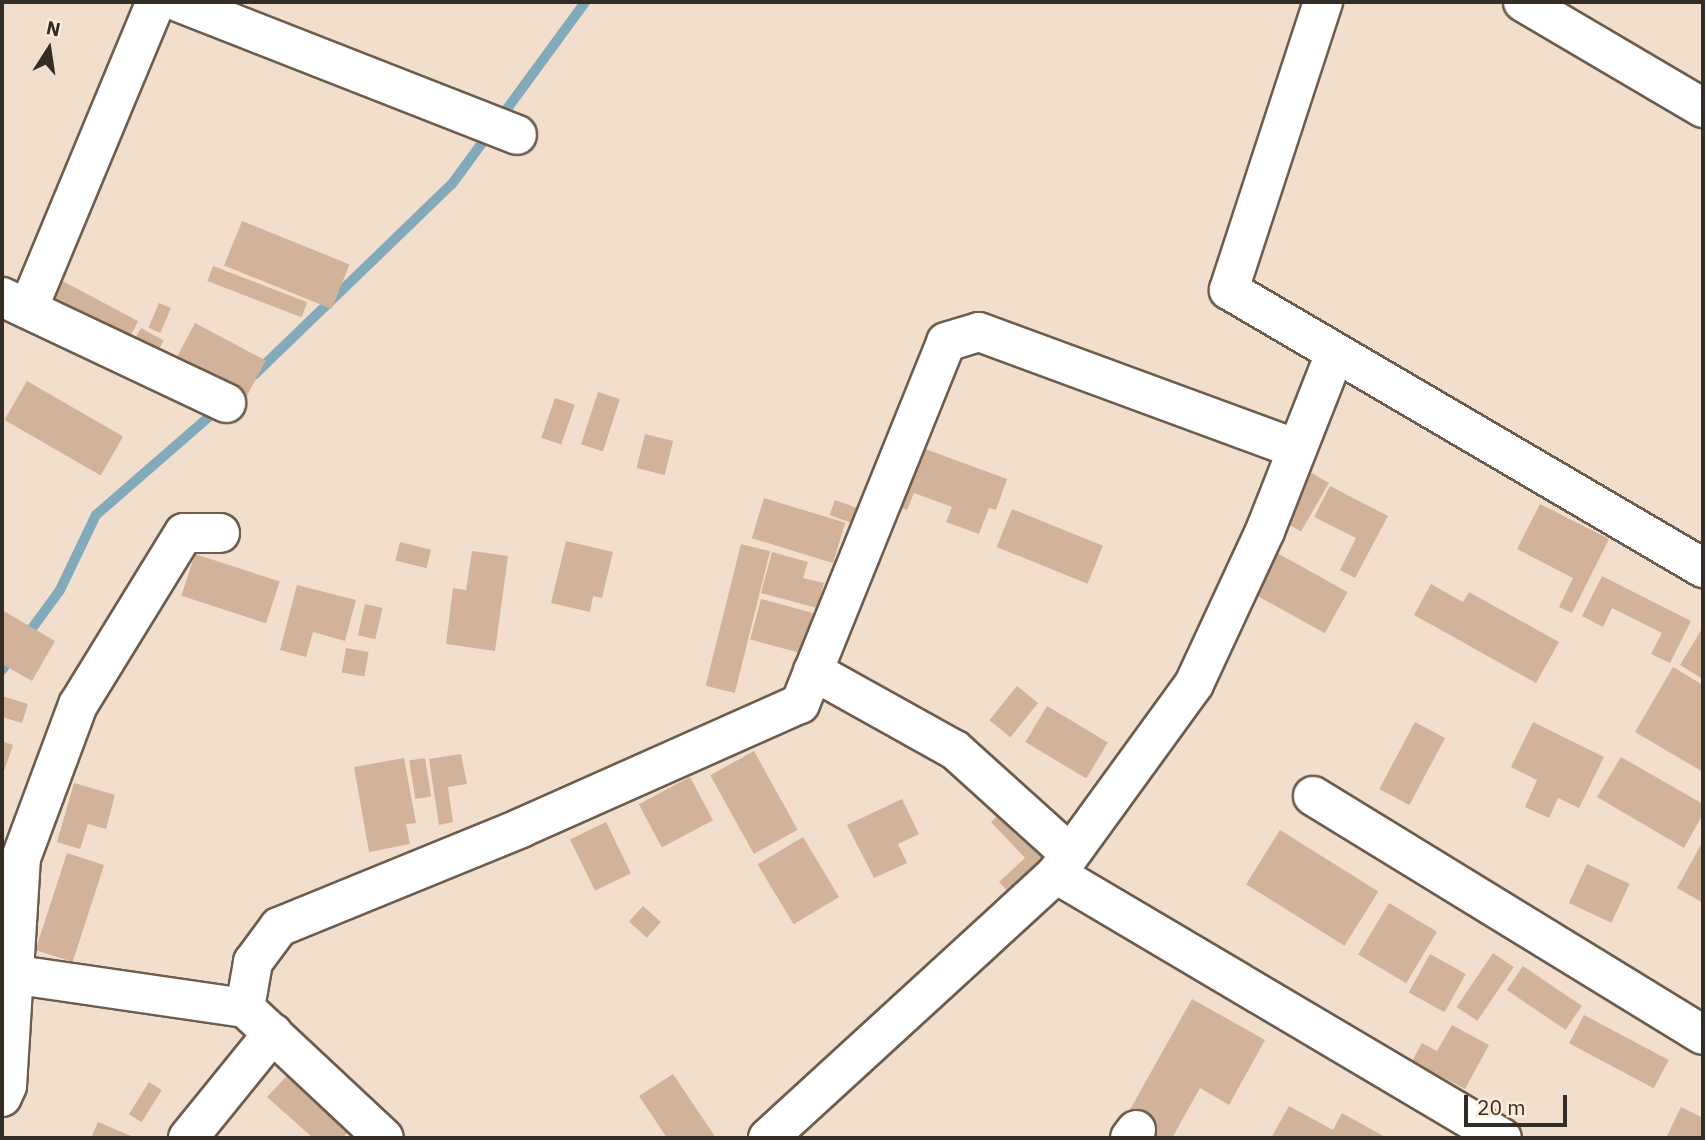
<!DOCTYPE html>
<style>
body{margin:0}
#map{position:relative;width:1705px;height:1140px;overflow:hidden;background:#f1decc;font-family:"IBM Plex Sans",sans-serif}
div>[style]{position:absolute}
.stream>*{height:10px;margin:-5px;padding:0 5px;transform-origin:5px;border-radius:5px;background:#83aabb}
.building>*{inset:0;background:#d2b39a;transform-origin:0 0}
.roads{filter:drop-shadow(2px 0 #6d5d4e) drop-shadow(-2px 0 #6d5d4e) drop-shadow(0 2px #6d5d4e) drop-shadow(0 -2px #6d5d4e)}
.minor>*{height:38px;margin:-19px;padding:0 19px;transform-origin:19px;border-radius:19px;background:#fff}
span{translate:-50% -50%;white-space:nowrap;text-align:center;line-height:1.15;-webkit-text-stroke:5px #feebd9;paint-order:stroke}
.frame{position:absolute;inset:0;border:4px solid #342d26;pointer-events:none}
.north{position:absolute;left:14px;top:14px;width:70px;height:70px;-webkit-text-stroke:5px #feebd9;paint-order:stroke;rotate:12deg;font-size:19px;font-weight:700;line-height:28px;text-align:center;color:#342d26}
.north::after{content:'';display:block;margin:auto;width:24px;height:32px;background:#342d26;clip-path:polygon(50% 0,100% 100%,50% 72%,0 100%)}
.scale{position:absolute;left:1464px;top:1095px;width:103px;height:32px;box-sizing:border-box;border:4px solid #342d26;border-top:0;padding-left:9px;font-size:21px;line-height:24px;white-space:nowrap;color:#342d26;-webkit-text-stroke:5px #feebd9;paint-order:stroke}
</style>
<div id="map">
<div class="stream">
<i style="left:254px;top:375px;width:275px;rotate:-44deg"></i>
<i style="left:452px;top:184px;width:225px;rotate:-53.8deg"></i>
<i style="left:25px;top:638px;width:59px;rotate:-53.9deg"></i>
<i style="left:60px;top:590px;width:83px;rotate:-64.4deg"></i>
<i style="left:96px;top:515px;width:163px;rotate:-41deg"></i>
<i style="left:2px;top:670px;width:20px;rotate:-53deg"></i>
</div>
<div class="building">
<i style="left:242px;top:221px;width:116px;height:48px;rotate:22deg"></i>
<i style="left:213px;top:266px;width:101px;height:16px;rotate:21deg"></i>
<i style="left:57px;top:278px;width:92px;height:24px;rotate:28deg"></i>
<i style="left:159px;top:303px;width:13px;height:27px;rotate:23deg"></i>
<i style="left:195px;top:323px;width:80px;height:45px;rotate:28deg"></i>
<i style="left:141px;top:328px;width:26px;height:16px;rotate:29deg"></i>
<i style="left:27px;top:381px;width:111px;height:45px;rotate:30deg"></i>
<i style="left:598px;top:392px;width:23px;height:55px;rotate:18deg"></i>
<i style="left:555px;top:398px;width:21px;height:42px;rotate:19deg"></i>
<i style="left:645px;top:434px;width:29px;height:35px;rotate:14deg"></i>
<i style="clip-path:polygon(917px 446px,1007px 479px,996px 510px,989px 508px,979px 534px,946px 522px,952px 507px,914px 493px,907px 510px,894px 505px)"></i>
<i style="left:1303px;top:468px;width:30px;height:56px;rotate:30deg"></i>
<i style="clip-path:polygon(1330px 486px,1388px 516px,1355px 578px,1340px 570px,1356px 538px,1314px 517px)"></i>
<i style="left:764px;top:498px;width:85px;height:42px;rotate:17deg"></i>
<i style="left:835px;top:500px;width:33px;height:16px;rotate:20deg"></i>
<i style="clip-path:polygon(1540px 504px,1609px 539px,1572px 613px,1559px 607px,1573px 578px,1517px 549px)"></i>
<i style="left:1012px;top:509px;width:98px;height:41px;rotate:22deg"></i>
<i style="clip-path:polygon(566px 541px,613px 552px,602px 598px,593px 596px,590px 612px,551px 603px)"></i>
<i style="left:400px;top:542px;width:32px;height:19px;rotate:14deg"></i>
<i style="left:741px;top:544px;width:30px;height:146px;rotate:14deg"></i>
<i style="left:1268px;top:548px;width:91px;height:47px;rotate:29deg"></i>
<i style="clip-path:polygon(472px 551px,508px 556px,495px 651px,446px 644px,453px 588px,466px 590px)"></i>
<i style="clip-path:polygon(772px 552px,808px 562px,803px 578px,824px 583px,817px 608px,761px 593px)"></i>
<i style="left:195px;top:554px;width:89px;height:44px;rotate:18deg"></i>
<i style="clip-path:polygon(1602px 576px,1691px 621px,1670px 663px,1651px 654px,1662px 633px,1612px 608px,1603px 627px,1582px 616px)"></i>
<i style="clip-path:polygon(1431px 584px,1463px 602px,1469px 592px,1559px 642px,1536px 683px,1414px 615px)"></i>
<i style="clip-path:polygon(297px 585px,356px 600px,345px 641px,313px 632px,306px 657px,280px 650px)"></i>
<i style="left:761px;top:599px;width:54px;height:42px;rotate:15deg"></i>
<i style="left:365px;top:604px;width:18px;height:32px;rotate:13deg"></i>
<i style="clip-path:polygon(2px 610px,55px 641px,32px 681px,2px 664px)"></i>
<i style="clip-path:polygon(1703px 627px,1703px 679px,1680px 665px)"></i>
<i style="left:346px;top:648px;width:23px;height:25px;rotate:10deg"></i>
<i style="clip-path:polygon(1673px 667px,1703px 685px,1703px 772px,1635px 732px)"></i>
<i style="left:1017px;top:686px;width:27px;height:44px;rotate:39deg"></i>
<i style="clip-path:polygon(2px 696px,28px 704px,22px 723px,2px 717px)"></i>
<i style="left:1047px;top:706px;width:71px;height:42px;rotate:31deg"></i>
<i style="left:1415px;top:722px;width:34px;height:76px;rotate:28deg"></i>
<i style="clip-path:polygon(1533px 722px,1604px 757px,1579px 808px,1558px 798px,1549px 818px,1525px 807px,1537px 780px,1511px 767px)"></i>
<i style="clip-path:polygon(2px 741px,13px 745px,2px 777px)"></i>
<i style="left:754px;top:751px;width:90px;height:50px;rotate:61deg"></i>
<i style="clip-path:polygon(461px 754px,467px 784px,448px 787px,453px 822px,439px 825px,429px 759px)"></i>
<i style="clip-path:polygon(1621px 757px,1703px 804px,1703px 814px,1684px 848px,1597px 797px)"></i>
<i style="clip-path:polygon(404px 758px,416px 823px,406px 824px,410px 844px,369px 852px,354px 767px)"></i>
<i style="left:425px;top:758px;width:39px;height:16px;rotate:81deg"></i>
<i style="left:690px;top:777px;width:49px;height:58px;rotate:62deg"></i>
<i style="clip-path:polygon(74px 783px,115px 795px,106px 829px,88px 824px,80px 849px,57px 842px)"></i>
<i style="clip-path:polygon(902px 799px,919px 834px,898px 844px,907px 863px,874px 878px,847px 825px)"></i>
<i style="clip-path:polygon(1003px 810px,1055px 866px,1017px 901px,999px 882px,1025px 858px,991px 822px)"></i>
<i style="left:606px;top:822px;width:57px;height:40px;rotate:64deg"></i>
<i style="left:1280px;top:830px;width:116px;height:64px;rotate:32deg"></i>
<i style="left:803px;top:837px;width:70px;height:53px;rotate:59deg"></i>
<i style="clip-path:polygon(1703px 841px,1703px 903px,1677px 888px)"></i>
<i style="left:67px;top:853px;width:39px;height:102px;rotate:18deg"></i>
<i style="left:1587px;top:864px;width:47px;height:43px;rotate:25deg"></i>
<i style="left:1389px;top:903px;width:56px;height:60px;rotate:31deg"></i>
<i style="left:643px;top:906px;width:24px;height:21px;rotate:42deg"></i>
<i style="left:1493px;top:953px;width:25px;height:65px;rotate:34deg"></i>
<i style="left:1430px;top:954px;width:41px;height:44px;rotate:29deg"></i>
<i style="left:1523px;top:966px;width:71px;height:29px;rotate:34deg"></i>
<i style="clip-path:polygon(1192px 999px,1265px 1040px,1229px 1105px,1200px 1088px,1172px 1138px,1114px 1138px)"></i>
<i style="left:1584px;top:1015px;width:96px;height:32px;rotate:28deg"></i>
<i style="clip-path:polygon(1452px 1025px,1489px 1045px,1465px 1089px,1412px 1061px,1422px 1043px,1437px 1051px)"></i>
<i style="clip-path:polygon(289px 1074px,351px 1129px,343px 1138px,313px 1138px,267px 1097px)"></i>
<i style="clip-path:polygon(673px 1074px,716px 1138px,667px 1138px,639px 1096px)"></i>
<i style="left:149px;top:1082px;width:15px;height:38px;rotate:32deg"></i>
<i style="clip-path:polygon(1289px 1106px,1333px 1130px,1342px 1113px,1387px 1138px,1271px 1138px)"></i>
<i style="clip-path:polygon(1681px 1107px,1703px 1118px,1703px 1138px,1666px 1138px)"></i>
<i style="clip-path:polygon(98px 1122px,136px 1138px,91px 1138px)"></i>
</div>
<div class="roads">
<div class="minor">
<i style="left:178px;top:2px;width:364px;rotate:21.4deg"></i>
<i style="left:1323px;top:2px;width:303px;rotate:108.1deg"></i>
<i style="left:1229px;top:290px;width:550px;rotate:30.39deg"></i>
<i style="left:1523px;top:2px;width:209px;rotate:30.5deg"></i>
<i style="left:2px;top:297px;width:248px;rotate:25.3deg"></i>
<i style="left:28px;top:309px;width:333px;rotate:-67.4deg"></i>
<i style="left:813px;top:671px;width:162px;rotate:29.1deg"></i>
<i style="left:955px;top:750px;width:155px;rotate:42.1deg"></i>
<i style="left:1313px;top:796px;width:457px;rotate:31.5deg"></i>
<i style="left:1056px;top:874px;width:235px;rotate:-54deg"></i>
<i style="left:1194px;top:684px;width:169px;rotate:-65.1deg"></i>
<i style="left:1265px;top:531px;width:191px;rotate:-68.5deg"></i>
<i style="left:11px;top:974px;width:236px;rotate:8.3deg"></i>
<i style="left:245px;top:1008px;width:190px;rotate:43.1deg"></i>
<i style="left:245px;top:1008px;width:47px;rotate:-80.1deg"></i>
<i style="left:253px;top:962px;width:44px;rotate:-53.4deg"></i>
<i style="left:279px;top:927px;width:261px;rotate:-22.2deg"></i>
<i style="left:521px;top:828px;width:305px;rotate:-24deg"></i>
<i style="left:800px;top:704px;width:390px;rotate:-68deg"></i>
<i style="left:946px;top:342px;width:34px;rotate:-17deg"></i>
<i style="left:979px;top:332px;width:339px;rotate:20.2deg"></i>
<i style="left:2px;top:1097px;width:12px;rotate:-66deg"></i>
<i style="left:7px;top:1086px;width:228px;rotate:-86.5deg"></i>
<i style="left:21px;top:858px;width:163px;rotate:-69.6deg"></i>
<i style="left:78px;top:705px;width:202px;rotate:-58.4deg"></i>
<i style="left:184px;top:533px;width:36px"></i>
<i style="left:188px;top:1138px;width:135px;rotate:-51deg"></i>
<i style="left:768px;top:1138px;width:391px;rotate:-42.5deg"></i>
<i style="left:1056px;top:874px;width:518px;rotate:30.62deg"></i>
<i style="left:1130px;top:1138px;width:10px;rotate:-53deg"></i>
</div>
</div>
<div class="frame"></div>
<div class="north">N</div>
<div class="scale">20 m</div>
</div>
